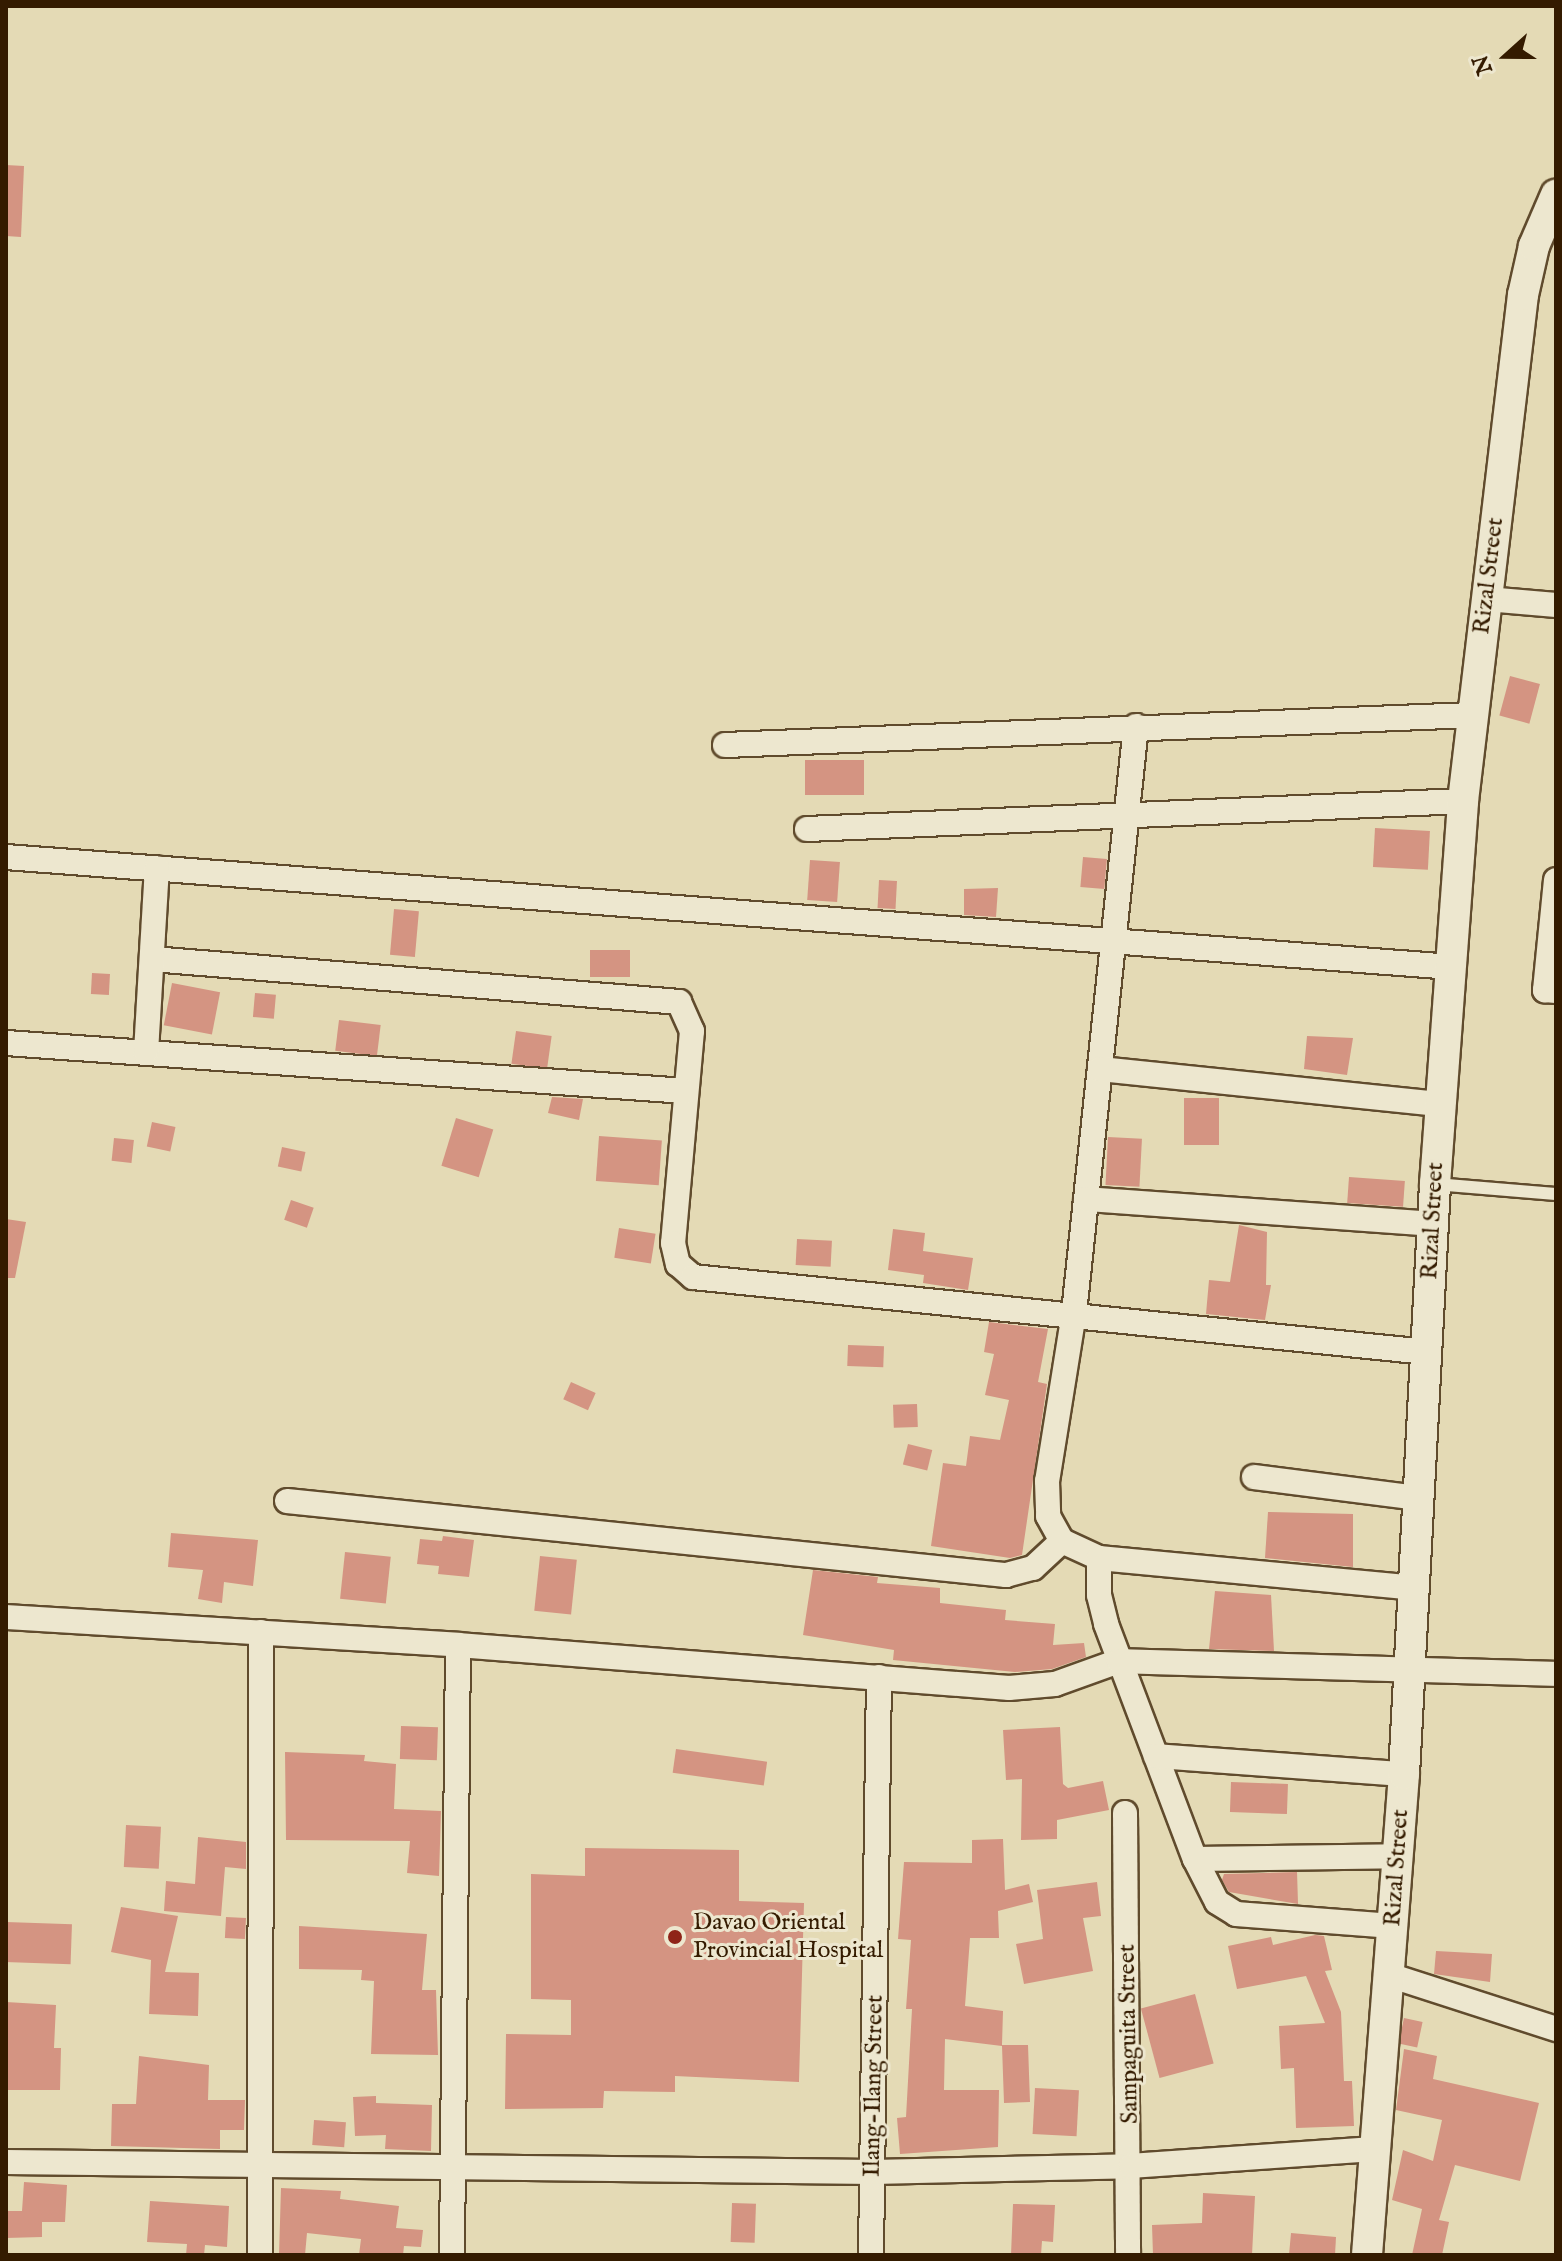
<!DOCTYPE html>
<style>
body{margin:0}
#map{position:relative;width:1562px;height:2261px;overflow:hidden;background:#e4dab5;font-family:"IM FELL English",serif}
div>[style]{position:absolute}
.building>*{inset:0;background:#d49482;transform-origin:0 0}
.roads{filter:drop-shadow(2px 0 #604b2d) drop-shadow(-2px 0 #604b2d) drop-shadow(0 2px #604b2d) drop-shadow(0 -2px #604b2d)}
.service>*{height:12px;margin:-6px;padding:0 6px;transform-origin:6px;border-radius:6px;background:#ede7cf}
.minor>*{height:24px;margin:-12px;padding:0 12px;transform-origin:12px;border-radius:12px;background:#ede7cf}
.tertiary>*{height:30px;margin:-15px;padding:0 15px;transform-origin:15px;border-radius:15px;background:#ede7cf}
.dots>*{width:22px;height:22px;translate:-50% -50%;box-sizing:border-box;border:4px solid #ede7cf;border-radius:50%}
span{translate:-50% -50%;white-space:nowrap;text-align:center;line-height:1.15;-webkit-text-stroke:6px #ede7cf;paint-order:stroke}
.street-label{font-size:24px;color:#341b00}
.poi-label{font-size:24px;color:#341b00}
.left{translate:0 -50%;text-align:left}
.frame{position:absolute;inset:0;border:8px solid #341b00;pointer-events:none}
.north{position:absolute;left:1466px;top:16px;width:80px;height:80px;-webkit-text-stroke:6px #ede7cf;paint-order:stroke;rotate:249deg;font-size:22px;font-weight:700;line-height:32px;text-align:center;color:#341b00}
.north::after{content:'';display:block;margin:auto;width:28px;height:36px;background:#341b00;clip-path:polygon(50% 0,100% 100%,50% 72%,0 100%)}
</style>
<div id="map">
<div class="building">
<i style="clip-path:polygon(6px 165px,24px 166px,21px 237px,6px 236px)"></i>
<i style="left:1510px;top:676px;width:31px;height:41px;rotate:15deg"></i>
<i style="left:805px;top:760px;width:59px;height:35px"></i>
<i style="left:1375px;top:828px;width:55px;height:39px;rotate:3deg"></i>
<i style="left:1083px;top:857px;width:24px;height:30px;rotate:5deg"></i>
<i style="left:810px;top:860px;width:30px;height:40px;rotate:4deg"></i>
<i style="left:879px;top:880px;width:18px;height:28px;rotate:3deg"></i>
<i style="clip-path:polygon(998px 888px,996px 917px,964px 915px,964px 889px)"></i>
<i style="left:394px;top:909px;width:25px;height:46px;rotate:5deg"></i>
<i style="left:590px;top:950px;width:40px;height:27px"></i>
<i style="left:92px;top:973px;width:18px;height:21px;rotate:3deg"></i>
<i style="left:172px;top:983px;width:49px;height:43px;rotate:11deg"></i>
<i style="left:255px;top:993px;width:21px;height:24px;rotate:5deg"></i>
<i style="left:339px;top:1020px;width:42px;height:31px;rotate:7deg"></i>
<i style="left:516px;top:1031px;width:36px;height:33px;rotate:8deg"></i>
<i style="clip-path:polygon(1307px 1036px,1353px 1038px,1347px 1075px,1304px 1069px)"></i>
<i style="clip-path:polygon(552px 1097px,583px 1099px,579px 1120px,548px 1113px)"></i>
<i style="left:1219px;top:1098px;width:47px;height:35px;rotate:90deg"></i>
<i style="left:456px;top:1118px;width:39px;height:50px;rotate:17deg"></i>
<i style="left:152px;top:1122px;width:24px;height:25px;rotate:12deg"></i>
<i style="left:599px;top:1136px;width:63px;height:45px;rotate:4deg"></i>
<i style="left:1108px;top:1137px;width:34px;height:48px;rotate:3deg"></i>
<i style="left:114px;top:1138px;width:20px;height:23px;rotate:6deg"></i>
<i style="left:282px;top:1147px;width:24px;height:20px;rotate:12deg"></i>
<i style="left:1349px;top:1177px;width:56px;height:26px;rotate:4deg"></i>
<i style="left:291px;top:1200px;width:24px;height:21px;rotate:19deg"></i>
<i style="clip-path:polygon(6px 1219px,26px 1222px,15px 1278px,6px 1278px)"></i>
<i style="clip-path:polygon(1239px 1225px,1267px 1232px,1266px 1285px,1271px 1285px,1265px 1320px,1206px 1314px,1209px 1280px,1230px 1282px)"></i>
<i style="left:619px;top:1228px;width:37px;height:30px;rotate:9deg"></i>
<i style="clip-path:polygon(893px 1229px,925px 1233px,923px 1251px,973px 1258px,968px 1290px,923px 1283px,924px 1275px,888px 1270px)"></i>
<i style="left:797px;top:1239px;width:35px;height:26px;rotate:3deg"></i>
<i style="clip-path:polygon(989px 1322px,1048px 1329px,1038px 1382px,1047px 1384px,1022px 1555px,1010px 1558px,931px 1546px,943px 1463px,966px 1466px,970px 1436px,1000px 1440px,1009px 1400px,985px 1395px,994px 1354px,984px 1352px)"></i>
<i style="left:848px;top:1345px;width:36px;height:21px;rotate:2deg"></i>
<i style="left:571px;top:1382px;width:27px;height:19px;rotate:24deg"></i>
<i style="left:917px;top:1404px;width:23px;height:24px;rotate:88deg"></i>
<i style="left:908px;top:1444px;width:25px;height:21px;rotate:14deg"></i>
<i style="clip-path:polygon(1268px 1512px,1353px 1514px,1353px 1567px,1265px 1558px)"></i>
<i style="clip-path:polygon(171px 1533px,258px 1540px,253px 1586px,224px 1582px,222px 1603px,198px 1599px,203px 1570px,168px 1567px)"></i>
<i style="clip-path:polygon(443px 1536px,474px 1540px,469px 1577px,438px 1574px,439px 1566px,417px 1564px,420px 1539px,442px 1541px)"></i>
<i style="left:345px;top:1552px;width:46px;height:47px;rotate:6deg"></i>
<i style="left:540px;top:1556px;width:37px;height:55px;rotate:6deg"></i>
<i style="clip-path:polygon(813px 1570px,878px 1577px,877px 1583px,940px 1588px,940px 1603px,1006px 1610px,1005px 1620px,1055px 1624px,1053px 1645px,1084px 1643px,1086px 1657px,1052px 1669px,1015px 1672px,893px 1660px,894px 1650px,803px 1635px)"></i>
<i style="clip-path:polygon(1215px 1591px,1271px 1595px,1274px 1651px,1209px 1649px)"></i>
<i style="left:401px;top:1726px;width:37px;height:33px;rotate:2deg"></i>
<i style="clip-path:polygon(1060px 1727px,1063px 1784px,1068px 1788px,1103px 1781px,1109px 1810px,1057px 1820px,1057px 1839px,1021px 1840px,1022px 1779px,1006px 1780px,1003px 1730px)"></i>
<i style="left:676px;top:1749px;width:92px;height:24px;rotate:8deg"></i>
<i style="clip-path:polygon(285px 1752px,365px 1755px,364px 1761px,396px 1764px,394px 1809px,441px 1811px,439px 1876px,407px 1873px,410px 1841px,286px 1840px)"></i>
<i style="left:1231px;top:1782px;width:57px;height:30px;rotate:2deg"></i>
<i style="left:126px;top:1825px;width:35px;height:42px;rotate:3deg"></i>
<i style="clip-path:polygon(198px 1837px,246px 1842px,246px 1869px,225px 1867px,221px 1916px,164px 1911px,166px 1881px,195px 1884px)"></i>
<i style="clip-path:polygon(1003px 1839px,1005px 1890px,1029px 1884px,1033px 1902px,998px 1911px,999px 1938px,970px 1938px,965px 2006px,1003px 2011px,1002px 2045px,1028px 2045px,1030px 2102px,1004px 2103px,1002px 2046px,945px 2039px,944px 2090px,999px 2090px,998px 2147px,900px 2154px,897px 2118px,906px 2117px,912px 2009px,906px 2009px,911px 1940px,898px 1939px,904px 1862px,972px 1863px,972px 1840px)"></i>
<i style="clip-path:polygon(585px 1848px,739px 1850px,739px 1901px,804px 1903px,799px 2082px,675px 2076px,675px 2092px,604px 2091px,603px 2108px,505px 2109px,506px 2034px,571px 2035px,571px 2000px,531px 1999px,531px 1874px,585px 1876px)"></i>
<i style="clip-path:polygon(1297px 1872px,1298px 1904px,1229px 1892px,1222px 1880px,1224px 1874px)"></i>
<i style="clip-path:polygon(1097px 1882px,1101px 1916px,1083px 1918px,1093px 1971px,1024px 1984px,1016px 1944px,1043px 1939px,1037px 1890px)"></i>
<i style="clip-path:polygon(121px 1907px,178px 1916px,165px 1972px,199px 1973px,198px 2016px,149px 2014px,151px 1960px,111px 1952px)"></i>
<i style="left:226px;top:1917px;width:20px;height:21px;rotate:3deg"></i>
<i style="left:6px;top:1922px;width:66px;height:40px;rotate:2deg"></i>
<i style="clip-path:polygon(299px 1926px,427px 1934px,422px 1990px,436px 1990px,438px 2055px,371px 2054px,374px 1981px,361px 1980px,362px 1970px,299px 1969px)"></i>
<i style="clip-path:polygon(1315px 1935px,1324px 1936px,1332px 1970px,1325px 1971px,1341px 2012px,1344px 2081px,1352px 2081px,1354px 2126px,1296px 2128px,1294px 2068px,1281px 2069px,1279px 2026px,1325px 2023px,1306px 1976px,1237px 1989px,1228px 1946px,1271px 1937px,1273px 1945px)"></i>
<i style="clip-path:polygon(1436px 1951px,1492px 1954px,1490px 1982px,1434px 1974px)"></i>
<i style="left:1195px;top:1994px;width:72px;height:56px;rotate:75deg"></i>
<i style="clip-path:polygon(6px 2002px,56px 2005px,54px 2048px,61px 2048px,60px 2090px,6px 2090px)"></i>
<i style="left:1404px;top:2018px;width:19px;height:26px;rotate:12deg"></i>
<i style="clip-path:polygon(1404px 2049px,1437px 2056px,1433px 2079px,1539px 2103px,1520px 2181px,1455px 2165px,1439px 2220px,1449px 2222px,1442px 2255px,1412px 2255px,1422px 2209px,1392px 2200px,1403px 2150px,1433px 2161px,1442px 2120px,1396px 2110px)"></i>
<i style="clip-path:polygon(139px 2056px,209px 2065px,208px 2100px,245px 2100px,244px 2130px,220px 2130px,220px 2149px,111px 2146px,112px 2104px,136px 2104px)"></i>
<i style="left:1035px;top:2088px;width:44px;height:46px;rotate:3deg"></i>
<i style="clip-path:polygon(376px 2096px,376px 2103px,432px 2105px,431px 2151px,385px 2149px,386px 2135px,355px 2136px,353px 2097px)"></i>
<i style="left:314px;top:2120px;width:32px;height:25px;rotate:4deg"></i>
<i style="clip-path:polygon(24px 2182px,67px 2185px,65px 2222px,42px 2222px,42px 2237px,6px 2238px,6px 2211px,22px 2211px)"></i>
<i style="clip-path:polygon(281px 2188px,341px 2191px,340px 2199px,399px 2206px,396px 2228px,423px 2230px,421px 2247px,404px 2246px,403px 2255px,359px 2255px,361px 2239px,307px 2233px,305px 2255px,279px 2255px)"></i>
<i style="clip-path:polygon(1203px 2193px,1255px 2196px,1252px 2255px,1153px 2255px,1152px 2225px,1202px 2223px)"></i>
<i style="clip-path:polygon(150px 2201px,229px 2206px,227px 2247px,205px 2245px,204px 2255px,186px 2255px,187px 2244px,147px 2242px)"></i>
<i style="left:732px;top:2203px;width:24px;height:39px;rotate:2deg"></i>
<i style="clip-path:polygon(1013px 2204px,1055px 2205px,1053px 2242px,1042px 2241px,1041px 2255px,1011px 2255px)"></i>
<i style="clip-path:polygon(1291px 2233px,1336px 2237px,1335px 2255px,1289px 2255px)"></i>
</div>
<div class="roads">
<div class="service">
<i style="left:1435px;top:1184px;width:121px;rotate:4.7deg"></i>
</div>
<div class="minor">
<i style="left:1487px;top:599px;width:69px;rotate:5deg"></i>
<i style="left:1136px;top:726px;width:590px;rotate:96.03deg"></i>
<i style="left:1074px;top:1313px;width:170px;rotate:99.1deg"></i>
<i style="left:1047px;top:1481px;width:35px;rotate:88deg"></i>
<i style="left:1048px;top:1516px;width:29px;rotate:61deg"></i>
<i style="left:1062px;top:1541px;width:41px;rotate:24.7deg"></i>
<i style="left:1099px;top:1558px;width:316px;rotate:5.4deg"></i>
<i style="left:725px;top:745px;width:748px;rotate:-2.3deg"></i>
<i style="left:807px;top:829px;width:657px;rotate:-2.44deg"></i>
<i style="left:6px;top:857px;width:1449px;rotate:4.35deg"></i>
<i style="left:1556px;top:880px;width:111px;rotate:95.7deg"></i>
<i style="left:1545px;top:990px;width:11px;rotate:5deg"></i>
<i style="left:152px;top:959px;width:529px;rotate:4.66deg"></i>
<i style="left:679px;top:1002px;width:32px;rotate:66deg"></i>
<i style="left:692px;top:1031px;width:213px;rotate:95.1deg"></i>
<i style="left:673px;top:1243px;width:22px;rotate:77deg"></i>
<i style="left:678px;top:1264px;width:20px;rotate:41deg"></i>
<i style="left:693px;top:1277px;width:737px;rotate:5.84deg"></i>
<i style="left:6px;top:1043px;width:682px;rotate:4.04deg"></i>
<i style="left:146px;top:1052px;width:184px;rotate:-86.6deg"></i>
<i style="left:1100px;top:1069px;width:343px;rotate:5.9deg"></i>
<i style="left:1086px;top:1199px;width:348px;rotate:4.1deg"></i>
<i style="left:1254px;top:1477px;width:166px;rotate:7.3deg"></i>
<i style="left:287px;top:1501px;width:723px;rotate:5.88deg"></i>
<i style="left:1006px;top:1575px;width:28px;rotate:-15deg"></i>
<i style="left:1033px;top:1568px;width:40px;rotate:-43deg"></i>
<i style="left:1099px;top:1558px;width:37px;rotate:90deg"></i>
<i style="left:1099px;top:1595px;width:30px;rotate:76deg"></i>
<i style="left:1106px;top:1624px;width:251px;rotate:69.3deg"></i>
<i style="left:1195px;top:1859px;width:48px;rotate:62.9deg"></i>
<i style="left:1217px;top:1902px;width:22px;rotate:32deg"></i>
<i style="left:1236px;top:1914px;width:157px;rotate:4.4deg"></i>
<i style="left:6px;top:1617px;width:453px;rotate:3.5deg"></i>
<i style="left:458px;top:1645px;width:553px;rotate:4.46deg"></i>
<i style="left:1009px;top:1688px;width:46px;rotate:-5deg"></i>
<i style="left:1055px;top:1684px;width:68px;rotate:-19.8deg"></i>
<i style="left:1119px;top:1661px;width:437px;rotate:1.7deg"></i>
<i style="left:1156px;top:1756px;width:249px;rotate:4.2deg"></i>
<i style="left:1125px;top:1813px;width:442px;rotate:89.6deg"></i>
<i style="left:1195px;top:1859px;width:203px;rotate:-0.8deg"></i>
<i style="left:1389px;top:1975px;width:176px;rotate:17.9deg"></i>
<i style="left:6px;top:2162px;width:867px;rotate:0.66deg"></i>
<i style="left:873px;top:2172px;width:258px;rotate:-1.3deg"></i>
<i style="left:1131px;top:2166px;width:246px;rotate:-4deg"></i>
<i style="left:260px;top:2255px;width:623px;rotate:-89.91deg"></i>
<i style="left:452px;top:2255px;width:610px;rotate:-89.44deg"></i>
<i style="left:871px;top:2255px;width:578px;rotate:-89.21deg"></i>
</div>
<div class="tertiary">
<i style="left:1367px;top:2255px;width:482px;rotate:-85.6deg"></i>
<i style="left:1404px;top:1774px;width:591px;rotate:-86.99deg"></i>
<i style="left:1435px;top:1184px;width:384px;rotate:-85.8deg"></i>
<i style="left:1463px;top:801px;width:510px;rotate:-83.24deg"></i>
<i style="left:1523px;top:295px;width:50px;rotate:-77.3deg"></i>
<i style="left:1534px;top:246px;width:56px;rotate:-66.7deg"></i>
</div>
</div>
<div class="dots">
<i style="left:675px;top:1937px;background:#8f2418"></i>
</div>
<div class="street-label">
<span style="left:1489px;top:576px;rotate:-83deg">Rizal Street</span>
<span style="left:1433px;top:1221px;rotate:-87deg">Rizal Street</span>
<span style="left:1397px;top:1868px;rotate:-86deg">Rizal Street</span>
<span style="left:1129px;top:2034px;rotate:-91deg">Sampaguita Street</span>
<span style="left:874px;top:2086px;rotate:-89deg">Ilang-Ilang Street</span>
</div>
<div class="poi-label">
<span class="left" style="left:693px;top:1937px">Davao Oriental<br>Provincial Hospital</span>
</div>
<div class="frame"></div>
<div class="north">N</div>
</div>
